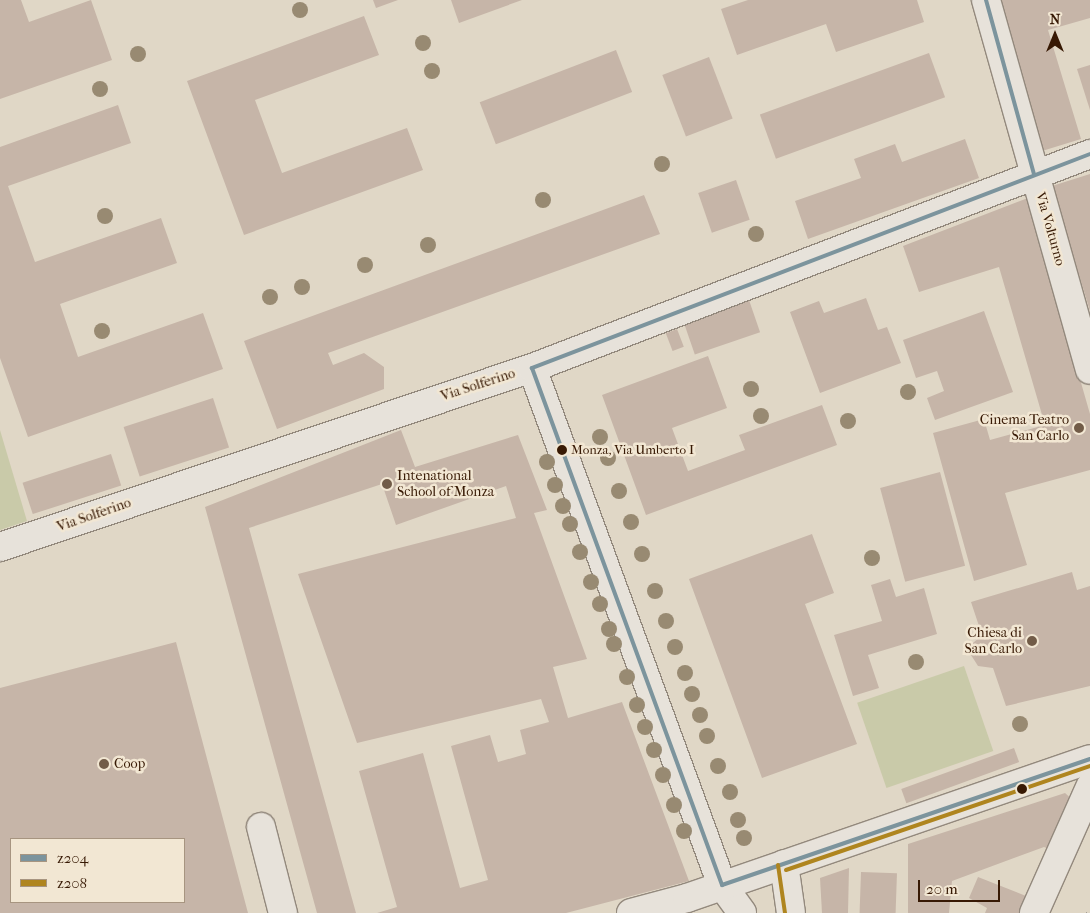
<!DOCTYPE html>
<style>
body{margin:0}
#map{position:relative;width:1090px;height:913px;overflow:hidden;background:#e0d7c6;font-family:"IM FELL French Canon",serif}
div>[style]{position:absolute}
.green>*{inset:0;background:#c9caa9;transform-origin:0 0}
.building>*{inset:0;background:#c6b5a8;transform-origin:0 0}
.path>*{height:3px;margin-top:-1.5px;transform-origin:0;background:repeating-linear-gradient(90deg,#a49e96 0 1px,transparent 0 3.5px)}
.roads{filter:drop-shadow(1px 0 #93897d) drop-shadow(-1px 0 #93897d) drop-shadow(0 1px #93897d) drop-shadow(0 -1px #93897d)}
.minor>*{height:28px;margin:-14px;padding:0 14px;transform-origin:14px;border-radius:14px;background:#e7e2da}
.bus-1>*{height:4px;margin:-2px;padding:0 2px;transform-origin:2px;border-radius:2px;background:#7c949d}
.bus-2>*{height:4px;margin:-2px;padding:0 2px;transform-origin:2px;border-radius:2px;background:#af851f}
.trees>*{width:16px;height:16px;margin:-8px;border-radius:50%;background:#988a72}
.dots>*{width:14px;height:14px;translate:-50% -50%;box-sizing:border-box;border:2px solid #f2e7d3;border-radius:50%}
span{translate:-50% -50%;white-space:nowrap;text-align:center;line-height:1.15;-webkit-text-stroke:5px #f2e7d3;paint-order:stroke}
.bus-label{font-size:13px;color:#371904}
.left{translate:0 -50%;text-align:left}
.street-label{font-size:14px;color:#371904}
.poi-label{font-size:14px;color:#371904}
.right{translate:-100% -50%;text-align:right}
.legend{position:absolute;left:10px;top:838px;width:175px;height:65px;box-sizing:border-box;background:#f2e7d3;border:1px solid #a79580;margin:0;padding:6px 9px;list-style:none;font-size:15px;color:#371904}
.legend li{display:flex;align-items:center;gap:10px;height:25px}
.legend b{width:25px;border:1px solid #a79580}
.north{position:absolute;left:1030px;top:10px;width:50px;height:50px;-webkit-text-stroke:4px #f2e7d3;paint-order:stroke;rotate:0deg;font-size:14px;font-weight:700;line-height:20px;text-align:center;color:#371904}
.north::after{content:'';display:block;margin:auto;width:18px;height:22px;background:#371904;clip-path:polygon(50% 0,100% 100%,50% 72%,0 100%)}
.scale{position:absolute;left:918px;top:880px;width:82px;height:22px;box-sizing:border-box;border:2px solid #371904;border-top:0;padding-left:6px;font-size:15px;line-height:18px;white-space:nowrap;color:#371904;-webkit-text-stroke:4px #f2e7d3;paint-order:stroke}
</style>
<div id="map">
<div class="green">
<i style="clip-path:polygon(0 430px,27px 521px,0 530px)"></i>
<i style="left:964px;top:666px;width:90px;height:113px;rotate:71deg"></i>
</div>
<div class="building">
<i style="clip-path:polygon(0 0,21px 0,29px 22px,91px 0,112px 60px,0 99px)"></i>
<i style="clip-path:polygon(373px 0,398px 0,376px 8px)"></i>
<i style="clip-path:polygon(451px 0,522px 0,459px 23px)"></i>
<i style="clip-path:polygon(748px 0,917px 0,924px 22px,836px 52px,826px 24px,737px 55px,721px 9px)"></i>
<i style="clip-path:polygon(996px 0,1090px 0,1090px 18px,1048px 30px,1081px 139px,1042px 151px)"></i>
<i style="clip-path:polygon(364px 16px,379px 55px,255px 100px,282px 173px,407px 128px,423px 170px,244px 235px,187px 81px)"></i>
<i style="left:616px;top:50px;width:45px;height:146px;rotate:69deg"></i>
<i style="left:929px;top:53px;width:47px;height:180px;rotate:70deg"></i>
<i style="left:709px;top:57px;width:66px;height:50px;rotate:69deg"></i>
<i style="clip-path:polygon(1090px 65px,1090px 110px,1077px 69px)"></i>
<i style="clip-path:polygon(118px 105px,131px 143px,8px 186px,35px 262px,161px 218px,177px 263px,60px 304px,78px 357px,203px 313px,223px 369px,28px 437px,0 358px,0 147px)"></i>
<i style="clip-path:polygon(965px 139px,979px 178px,808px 239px,795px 201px,861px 178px,854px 159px,895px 144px,902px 162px)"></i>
<i style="clip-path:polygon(1090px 174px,1090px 311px,1052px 186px)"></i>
<i style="left:736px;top:180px;width:42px;height:40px;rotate:71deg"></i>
<i style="clip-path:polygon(644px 195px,660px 234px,328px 353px,333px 365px,364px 353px,384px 367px,384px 389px,277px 429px,244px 341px)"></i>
<i style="clip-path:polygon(1028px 198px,1090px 414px,1090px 470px,1005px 493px,1027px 565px,974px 581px,933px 433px,984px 419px,990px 440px,1045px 425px,999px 267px,919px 292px,903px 246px)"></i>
<i style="clip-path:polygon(866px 298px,878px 330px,887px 327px,901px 363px,820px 393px,790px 312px,819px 301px,824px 313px)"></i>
<i style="left:749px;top:300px;width:34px;height:69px;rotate:71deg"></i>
<i style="clip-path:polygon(984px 311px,1013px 392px,935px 420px,927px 398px,944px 391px,937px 371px,916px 378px,903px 340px)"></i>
<i style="left:677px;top:329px;width:19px;height:12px;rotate:69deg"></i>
<i style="clip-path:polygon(708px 356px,727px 408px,672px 428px,688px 471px,745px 450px,739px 435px,822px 405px,837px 445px,646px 515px,602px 395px)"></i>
<i style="left:213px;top:398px;width:52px;height:94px;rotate:72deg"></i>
<i style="clip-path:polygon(401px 430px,415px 467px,518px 435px,547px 510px,534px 513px,587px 659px,553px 667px,568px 718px,622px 702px,689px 881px,566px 913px,377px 913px,397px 907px,359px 771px,423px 753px,460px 888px,488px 880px,451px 746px,490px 735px,498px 762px,526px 754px,520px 730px,549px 722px,541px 699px,357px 743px,298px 574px,516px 518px,506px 486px,396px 525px,382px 484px,249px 528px,356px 913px,317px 913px,205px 507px)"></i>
<i style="left:111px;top:454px;width:33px;height:93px;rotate:72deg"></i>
<i style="left:940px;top:472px;width:97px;height:62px;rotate:75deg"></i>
<i style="clip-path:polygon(812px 534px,834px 593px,805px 604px,857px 744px,762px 778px,689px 579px)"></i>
<i style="clip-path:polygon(1072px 572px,1077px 590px,1090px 586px,1090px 686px,1006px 706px,993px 668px,978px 666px,971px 655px,973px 643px,982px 635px,971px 602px)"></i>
<i style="clip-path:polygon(890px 579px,896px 597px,924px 588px,937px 634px,868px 655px,879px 688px,853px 696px,834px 635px,882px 621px,871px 585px)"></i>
<i style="clip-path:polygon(evenodd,176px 642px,248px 913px,0 913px,0 688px,176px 642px,11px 839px,184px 839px,184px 902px,11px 902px,11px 839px)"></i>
<i style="left:1014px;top:748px;width:15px;height:120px;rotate:70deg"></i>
<i style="clip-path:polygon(1065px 793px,1074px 801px,1052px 850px,1044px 847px,952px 881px,949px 913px,908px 913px,908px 844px)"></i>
<i style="clip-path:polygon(849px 868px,848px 913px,822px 913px,820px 878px)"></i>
<i style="left:861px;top:872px;width:36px;height:41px;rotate:2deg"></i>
<i style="clip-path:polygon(978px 877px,1036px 900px,1030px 913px,985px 913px,987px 908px,969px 898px)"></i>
</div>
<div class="path">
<i style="left:1086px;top:913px;width:3px"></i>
</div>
<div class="roads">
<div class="minor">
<i style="left:986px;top:0;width:384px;rotate:74.3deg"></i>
<i style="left:532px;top:368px;width:551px;rotate:69.82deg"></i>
<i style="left:722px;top:885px;width:34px;rotate:54deg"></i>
<i style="left:0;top:547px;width:561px;rotate:-18.6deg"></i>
<i style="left:532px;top:368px;width:598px;rotate:-20.98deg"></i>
<i style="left:261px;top:827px;width:89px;rotate:75.7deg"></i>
<i style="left:784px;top:864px;width:49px;rotate:81.9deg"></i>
<i style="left:631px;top:913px;width:58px;rotate:-15deg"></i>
<i style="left:687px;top:898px;width:426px;rotate:-19deg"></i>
<i style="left:1034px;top:913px;width:138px;rotate:-66deg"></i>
</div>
</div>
<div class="bus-1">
<i style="left:986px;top:0;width:180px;rotate:74.6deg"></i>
<i style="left:1090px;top:154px;width:598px;rotate:159.02deg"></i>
<i style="left:532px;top:368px;width:551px;rotate:69.82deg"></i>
<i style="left:722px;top:885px;width:389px;rotate:-18.9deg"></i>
</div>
<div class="bus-2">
<i style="left:778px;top:865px;width:49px;rotate:81.7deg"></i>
<i style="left:786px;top:870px;width:321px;rotate:-18.9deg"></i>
</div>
<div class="trees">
<i style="left:300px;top:10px"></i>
<i style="left:423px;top:43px"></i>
<i style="left:138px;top:54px"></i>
<i style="left:432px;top:71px"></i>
<i style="left:100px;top:89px"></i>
<i style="left:662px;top:164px"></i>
<i style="left:543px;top:200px"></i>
<i style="left:105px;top:216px"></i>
<i style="left:756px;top:234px"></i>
<i style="left:428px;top:245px"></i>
<i style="left:365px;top:265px"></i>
<i style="left:302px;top:287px"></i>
<i style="left:270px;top:297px"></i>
<i style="left:102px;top:331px"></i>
<i style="left:751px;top:389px"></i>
<i style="left:908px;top:392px"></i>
<i style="left:761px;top:416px"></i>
<i style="left:848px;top:421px"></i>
<i style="left:600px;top:437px"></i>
<i style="left:608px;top:458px"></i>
<i style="left:547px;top:462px"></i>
<i style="left:555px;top:485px"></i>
<i style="left:619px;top:491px"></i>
<i style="left:563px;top:506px"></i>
<i style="left:631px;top:522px"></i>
<i style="left:570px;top:524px"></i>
<i style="left:580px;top:552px"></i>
<i style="left:642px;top:554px"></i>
<i style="left:872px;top:558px"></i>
<i style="left:591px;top:582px"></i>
<i style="left:655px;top:591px"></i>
<i style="left:600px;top:604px"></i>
<i style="left:666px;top:621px"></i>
<i style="left:609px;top:629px"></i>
<i style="left:614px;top:644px"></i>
<i style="left:675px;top:647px"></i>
<i style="left:916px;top:662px"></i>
<i style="left:685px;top:673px"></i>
<i style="left:627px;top:677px"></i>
<i style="left:692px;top:694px"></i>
<i style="left:637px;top:705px"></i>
<i style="left:700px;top:715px"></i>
<i style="left:1020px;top:724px"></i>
<i style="left:645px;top:727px"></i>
<i style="left:707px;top:736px"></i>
<i style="left:654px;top:750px"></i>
<i style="left:718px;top:766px"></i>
<i style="left:663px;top:775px"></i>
<i style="left:730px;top:792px"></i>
<i style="left:674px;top:805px"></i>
<i style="left:738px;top:820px"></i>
<i style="left:684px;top:831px"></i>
<i style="left:744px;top:838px"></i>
</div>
<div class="dots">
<i style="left:1079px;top:428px;background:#725c48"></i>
<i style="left:562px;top:450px;background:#371904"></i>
<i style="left:387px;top:484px;background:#725c48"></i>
<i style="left:1032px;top:641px;background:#725c48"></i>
<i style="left:104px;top:764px;background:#725c48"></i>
<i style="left:1022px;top:789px;background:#371904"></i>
</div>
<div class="bus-label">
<span class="left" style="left:571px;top:450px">Monza, Via Umberto I</span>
</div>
<div class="street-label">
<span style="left:1050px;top:229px;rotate:74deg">Via Volturno</span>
<span style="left:478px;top:385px;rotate:-18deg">Via Solferino</span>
<span style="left:94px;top:515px;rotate:-19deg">Via Solferino</span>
</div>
<div class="poi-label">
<span class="right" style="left:1069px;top:428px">Cinema Teatro<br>San Carlo</span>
<span class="left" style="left:397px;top:484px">Intenational<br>School of Monza</span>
<span class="right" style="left:1022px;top:641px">Chiesa di<br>San Carlo</span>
<span class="left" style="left:114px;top:764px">Coop</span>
</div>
<ul class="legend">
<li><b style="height:6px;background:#7c949d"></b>z204</li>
<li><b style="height:6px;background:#af851f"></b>z208</li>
</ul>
<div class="north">N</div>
<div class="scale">20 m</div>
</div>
